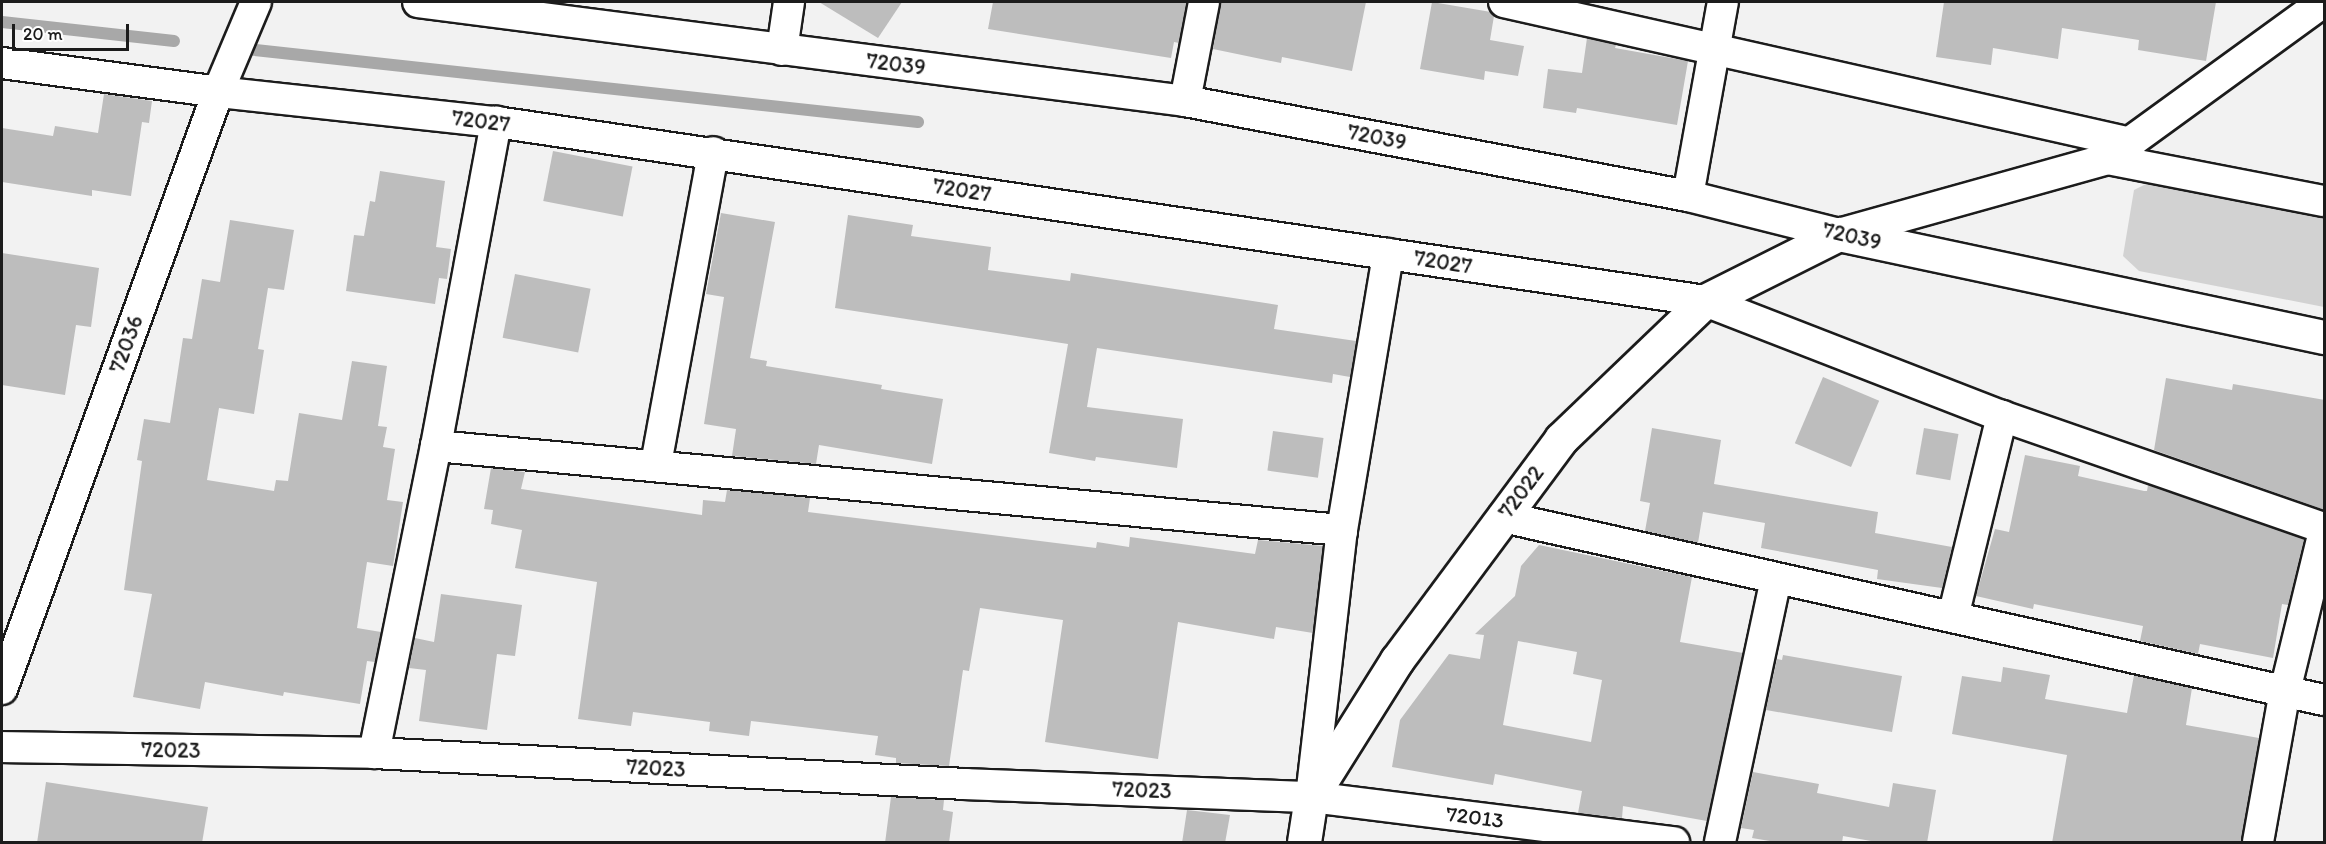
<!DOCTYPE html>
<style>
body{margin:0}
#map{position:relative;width:2326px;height:844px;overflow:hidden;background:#f2f2f2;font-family:Itim,sans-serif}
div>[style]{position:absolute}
.green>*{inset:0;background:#d2d2d2}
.stream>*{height:12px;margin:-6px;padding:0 6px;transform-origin:6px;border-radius:6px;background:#a8a8a8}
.building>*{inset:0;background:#bdbdbd;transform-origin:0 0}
.roads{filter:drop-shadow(2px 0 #1c1c1c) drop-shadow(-2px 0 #1c1c1c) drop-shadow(0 2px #1c1c1c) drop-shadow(0 -2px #1c1c1c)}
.street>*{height:30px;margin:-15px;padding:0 15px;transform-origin:15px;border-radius:15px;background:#fff}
.secondary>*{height:33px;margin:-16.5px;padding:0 16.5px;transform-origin:16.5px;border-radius:16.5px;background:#fff}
span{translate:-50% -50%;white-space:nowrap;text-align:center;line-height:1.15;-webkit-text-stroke:4.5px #fff;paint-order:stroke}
.street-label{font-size:22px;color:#1c1c1c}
.frame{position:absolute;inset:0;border:3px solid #1c1c1c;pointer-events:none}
.scale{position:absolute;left:12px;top:24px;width:117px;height:27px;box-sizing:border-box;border:3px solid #1c1c1c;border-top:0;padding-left:8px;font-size:18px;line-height:21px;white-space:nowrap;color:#1c1c1c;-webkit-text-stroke:4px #fff;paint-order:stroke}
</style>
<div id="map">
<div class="green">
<i style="clip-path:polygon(2150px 182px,2324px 219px,2324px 307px,2139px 271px,2123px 256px,2134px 190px)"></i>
</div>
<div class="stream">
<i style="left:2px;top:22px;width:173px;rotate:6.3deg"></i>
<i style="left:246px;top:49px;width:676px;rotate:6.2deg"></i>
</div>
<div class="building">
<i style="clip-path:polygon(819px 2px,902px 2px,878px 38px)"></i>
<i style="clip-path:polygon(993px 2px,1187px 2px,1179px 43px,1174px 42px,1171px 58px,988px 29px)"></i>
<i style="clip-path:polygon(1221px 2px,1366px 2px,1352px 71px,1282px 57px,1281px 63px,1213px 49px)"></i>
<i style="clip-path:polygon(1432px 2px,1491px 12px,1494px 16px,1490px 40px,1524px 46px,1518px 76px,1485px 71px,1484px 80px,1420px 69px)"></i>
<i style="clip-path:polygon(1944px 2px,2216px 2px,2206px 61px,2138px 50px,2139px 40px,2062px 28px,2058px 59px,1993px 48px,1991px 65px,1936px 57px)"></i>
<i style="clip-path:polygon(1587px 38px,1616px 45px,1615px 48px,1688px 61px,1677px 125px,1577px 108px,1576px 113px,1543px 108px,1548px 69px,1582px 73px)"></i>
<i style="clip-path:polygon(104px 94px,152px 101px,149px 123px,142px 122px,131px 196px,92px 190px,92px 196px,2px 182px,2px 128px,53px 136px,55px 126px,98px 133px)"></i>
<i style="left:553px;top:151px;width:81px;height:51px;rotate:11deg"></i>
<i style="clip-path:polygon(380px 171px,445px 181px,436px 247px,451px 249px,447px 279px,439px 278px,435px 304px,346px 291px,354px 235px,364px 236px,370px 201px,375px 202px)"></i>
<i style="clip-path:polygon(721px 213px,775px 222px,750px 358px,767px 361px,766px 366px,882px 385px,881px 389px,943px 399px,932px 464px,819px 445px,816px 464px,732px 456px,736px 429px,704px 424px,724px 297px,706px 294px)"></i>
<i style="clip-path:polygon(848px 215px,913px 225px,911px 236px,991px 247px,988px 270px,1070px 281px,1071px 273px,1278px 305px,1274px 329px,1356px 341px,1350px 377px,1333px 374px,1332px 383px,1097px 348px,1087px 407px,1183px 419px,1177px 468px,1096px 457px,1095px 461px,1049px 453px,1068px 344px,835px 308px)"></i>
<i style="clip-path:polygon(230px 220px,294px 230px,284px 290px,268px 288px,258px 349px,264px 350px,254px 414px,219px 408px,207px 480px,274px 491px,276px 480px,288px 481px,299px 413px,342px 420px,352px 361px,387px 366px,378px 426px,387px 427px,383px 447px,395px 449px,387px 500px,403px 502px,393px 566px,367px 562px,357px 628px,381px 632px,375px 662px,367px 661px,360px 704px,284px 692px,283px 696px,205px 682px,200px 709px,133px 697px,152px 594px,124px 590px,142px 461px,137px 460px,144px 419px,170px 423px,183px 338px,192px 339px,202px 279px,220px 282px)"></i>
<i style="clip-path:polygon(2px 253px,99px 268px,91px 327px,76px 325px,65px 395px,2px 385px)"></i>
<i style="left:515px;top:274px;width:77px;height:65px;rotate:11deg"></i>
<i style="left:1823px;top:377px;width:61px;height:72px;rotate:23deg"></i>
<i style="clip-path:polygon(2166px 378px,2232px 390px,2233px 384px,2325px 400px,2325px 510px,2154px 450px)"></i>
<i style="clip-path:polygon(1652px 428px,1721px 440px,1714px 484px,1878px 512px,1875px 533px,1952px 547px,1942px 588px,1877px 579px,1878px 570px,1761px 548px,1765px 523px,1703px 512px,1698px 543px,1645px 531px,1650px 503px,1640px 501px)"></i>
<i style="left:1924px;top:428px;width:35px;height:47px;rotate:10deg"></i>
<i style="left:1273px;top:431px;width:51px;height:40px;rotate:8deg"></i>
<i style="clip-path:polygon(2025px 455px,2080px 466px,2078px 476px,2144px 491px,2147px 491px,2148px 485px,2304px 539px,2288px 605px,2282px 604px,2273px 658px,2200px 644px,2198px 654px,2140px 641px,2143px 626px,2034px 604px,2033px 609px,1976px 596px,1995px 529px,2009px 532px)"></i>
<i style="clip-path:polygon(491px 468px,525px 472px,521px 489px,702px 515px,703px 500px,725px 502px,727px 490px,810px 498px,808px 512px,1096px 548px,1097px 542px,1129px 547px,1130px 537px,1255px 554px,1258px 540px,1323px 546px,1313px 633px,1276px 627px,1274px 639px,1178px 622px,1158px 759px,1045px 742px,1063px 620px,980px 608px,969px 671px,963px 670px,949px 766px,896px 763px,896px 758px,875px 755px,878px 736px,751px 721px,749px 736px,709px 731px,710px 722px,633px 712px,631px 726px,578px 719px,597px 582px,515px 568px,522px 530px,491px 524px,493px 510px,484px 509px)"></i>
<i style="clip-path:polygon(evenodd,1539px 545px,1692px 577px,1680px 642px,1743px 653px,1707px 821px,1623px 806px,1622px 818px,1578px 813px,1582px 791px,1495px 774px,1493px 785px,1392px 767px,1400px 720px,1449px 654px,1480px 659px,1484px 635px,1475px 634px,1515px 596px,1521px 566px,1539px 545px,1518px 641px,1577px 652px,1573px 674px,1602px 680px,1591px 742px,1503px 725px,1518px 641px)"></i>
<i style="clip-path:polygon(441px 594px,522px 605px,515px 656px,497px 654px,487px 730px,419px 721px,426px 670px,409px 668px,415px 638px,434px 642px)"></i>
<i style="clip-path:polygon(1783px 655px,1902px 676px,1892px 732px,1766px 710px,1777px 659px,1782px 660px)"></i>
<i style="clip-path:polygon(2003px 667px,2050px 675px,2045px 699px,2127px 713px,2134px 675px,2192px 688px,2186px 725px,2259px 738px,2241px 843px,2052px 843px,2067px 755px,1952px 734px,1962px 676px,2001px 682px)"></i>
<i style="clip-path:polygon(1753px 772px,1819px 784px,1817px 793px,1889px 807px,1893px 783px,1936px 790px,1927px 843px,1882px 843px,1843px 836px,1842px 843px,1781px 843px,1752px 838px,1754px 830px,1741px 828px)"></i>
<i style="clip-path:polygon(46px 782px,208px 807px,202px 843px,37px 843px)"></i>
<i style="clip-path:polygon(891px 797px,944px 800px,943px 810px,953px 812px,949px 843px,885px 843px)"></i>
<i style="clip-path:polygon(1187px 810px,1230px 815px,1225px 843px,1182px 843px)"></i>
</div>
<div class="roads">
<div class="street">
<i style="left:418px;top:2px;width:773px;rotate:7.35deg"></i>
<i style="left:1185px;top:101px;width:512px;rotate:10.7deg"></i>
<i style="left:1688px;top:196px;width:156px;rotate:14.1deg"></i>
<i style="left:1839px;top:234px;width:278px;rotate:-15.6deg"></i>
<i style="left:2107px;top:159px;width:267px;rotate:-36deg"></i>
<i style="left:1504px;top:2px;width:643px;rotate:12.67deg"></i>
<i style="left:782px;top:50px;width:49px;rotate:-81.7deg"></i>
<i style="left:2px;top:63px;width:218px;rotate:7.6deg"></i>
<i style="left:218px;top:92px;width:280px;rotate:6.2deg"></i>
<i style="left:496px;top:122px;width:1222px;rotate:8.42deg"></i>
<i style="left:1705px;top:301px;width:318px;rotate:21.2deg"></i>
<i style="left:2002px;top:416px;width:341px;rotate:19.2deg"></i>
<i style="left:1185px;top:101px;width:101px;rotate:-79.1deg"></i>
<i style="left:2107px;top:159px;width:221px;rotate:11deg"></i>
<i style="left:1688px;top:196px;width:197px;rotate:-79.8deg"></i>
<i style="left:436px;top:446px;width:910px;rotate:5.3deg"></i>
<i style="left:656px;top:464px;width:317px;rotate:-79.6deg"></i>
<i style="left:1503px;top:517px;width:841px;rotate:12.57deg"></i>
<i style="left:1953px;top:617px;width:207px;rotate:-76.3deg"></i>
<i style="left:2px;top:689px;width:635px;rotate:-70.11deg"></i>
<i style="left:218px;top:92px;width:98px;rotate:-67.1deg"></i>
<i style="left:2px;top:747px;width:372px;rotate:0.9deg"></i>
<i style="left:374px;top:753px;width:592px;rotate:3deg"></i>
<i style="left:965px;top:784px;width:346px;rotate:2.2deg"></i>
<i style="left:1311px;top:797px;width:366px;rotate:7.1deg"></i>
<i style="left:374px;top:753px;width:313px;rotate:-78.6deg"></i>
<i style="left:436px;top:446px;width:330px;rotate:-79.5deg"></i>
<i style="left:1311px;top:797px;width:269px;rotate:-83.4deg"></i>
<i style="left:1342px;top:530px;width:280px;rotate:-80.5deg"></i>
<i style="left:1720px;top:842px;width:269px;rotate:-78deg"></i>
<i style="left:2258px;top:842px;width:153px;rotate:-79.9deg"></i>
<i style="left:2285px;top:691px;width:165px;rotate:-76.3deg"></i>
</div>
<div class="secondary">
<i style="left:1304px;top:842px;width:46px;rotate:-81.2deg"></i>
<i style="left:1311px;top:797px;width:162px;rotate:-57.9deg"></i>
<i style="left:1397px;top:660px;width:275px;rotate:-53.4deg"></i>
<i style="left:1561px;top:439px;width:199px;rotate:-43.8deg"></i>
<i style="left:1705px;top:301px;width:150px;rotate:-26.6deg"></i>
<i style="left:1839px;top:234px;width:496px;rotate:12deg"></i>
</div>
</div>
<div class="street-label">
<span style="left:896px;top:64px;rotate:7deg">72039</span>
<span style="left:481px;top:121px;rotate:7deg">72027</span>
<span style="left:1377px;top:137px;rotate:11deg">72039</span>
<span style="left:962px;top:190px;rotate:9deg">72027</span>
<span style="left:1852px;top:236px;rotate:13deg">72039</span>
<span style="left:1443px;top:262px;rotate:9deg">72027</span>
<span style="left:126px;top:344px;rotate:-70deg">72036</span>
<span style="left:1521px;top:492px;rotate:-53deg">72022</span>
<span style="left:171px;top:750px;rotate:1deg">72023</span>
<span style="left:656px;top:768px;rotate:3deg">72023</span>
<span style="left:1142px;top:790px;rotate:2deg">72023</span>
<span style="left:1475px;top:817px;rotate:7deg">72013</span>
</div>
<div class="frame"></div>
<div class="scale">20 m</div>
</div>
